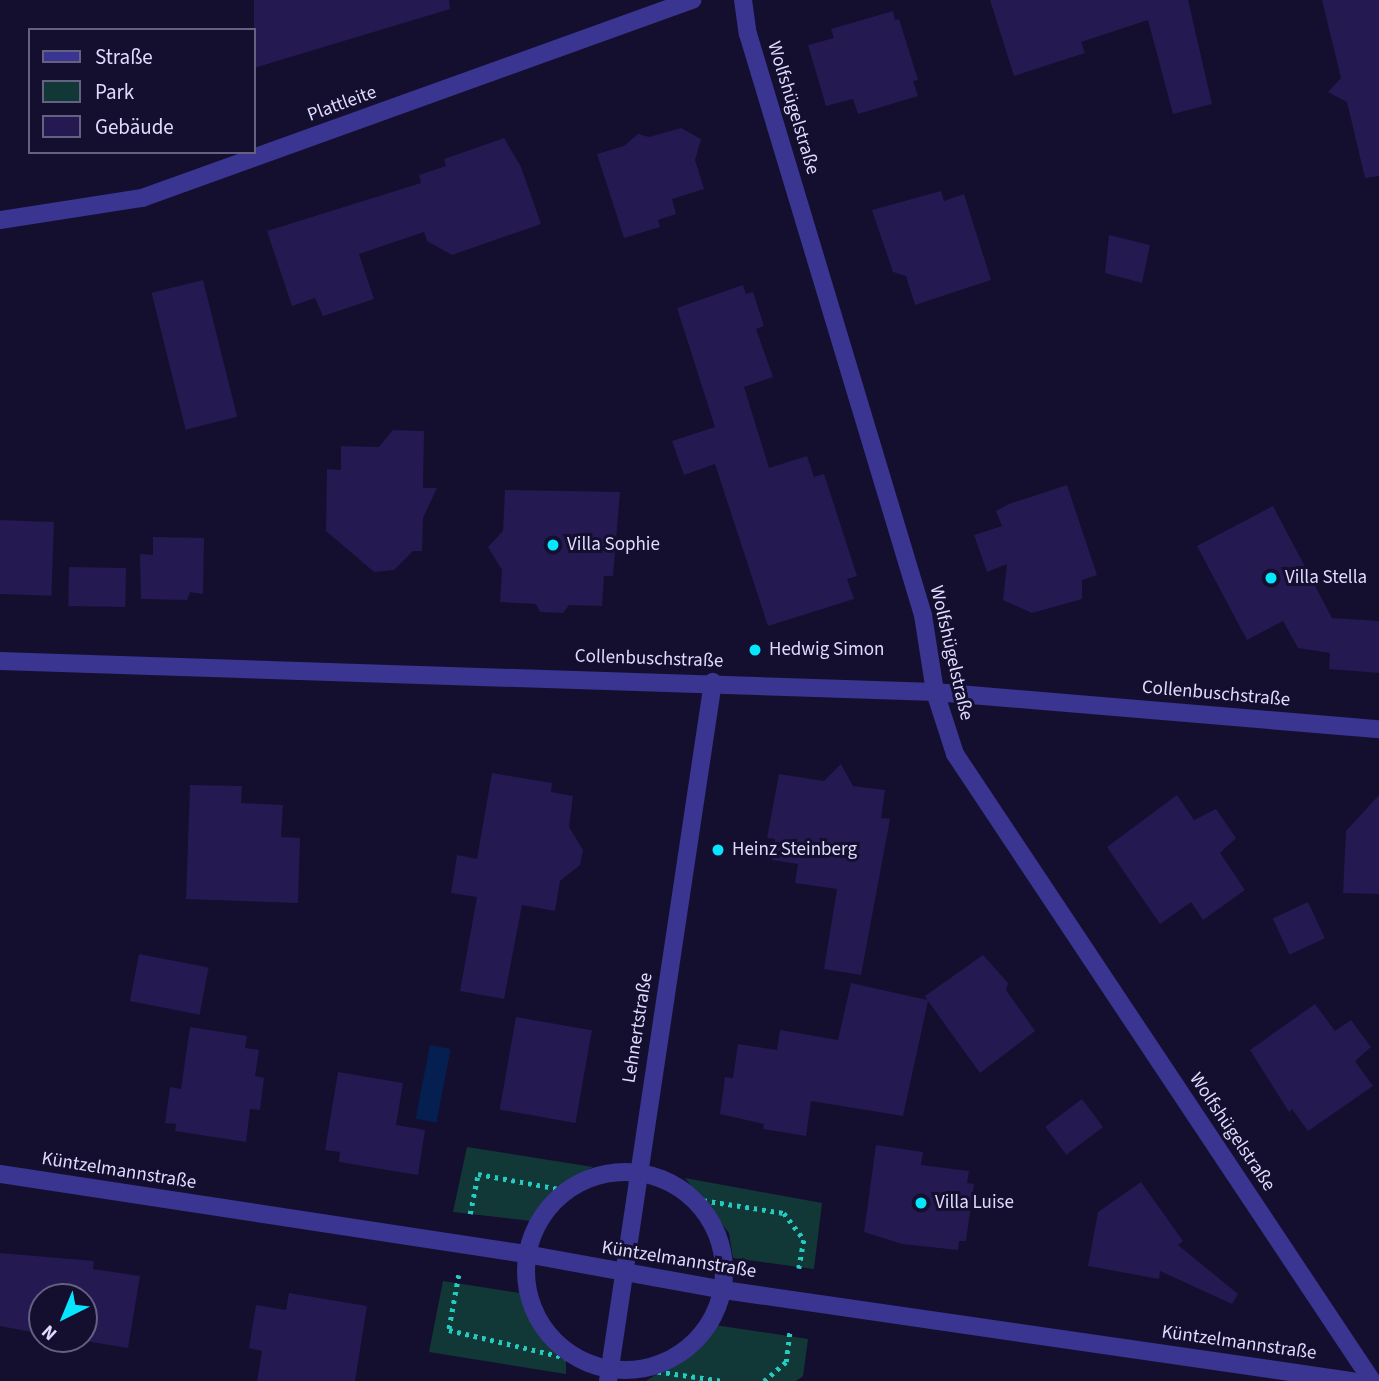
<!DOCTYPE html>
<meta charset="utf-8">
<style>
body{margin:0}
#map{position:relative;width:1379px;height:1381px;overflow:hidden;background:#140f2e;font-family:"Source Sans 3",sans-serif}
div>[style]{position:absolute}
.green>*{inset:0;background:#113837}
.water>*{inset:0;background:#052050;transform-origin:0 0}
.building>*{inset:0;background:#241951;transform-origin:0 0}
.path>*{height:4.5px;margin-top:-2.25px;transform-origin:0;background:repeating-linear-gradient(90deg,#23cbc1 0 3.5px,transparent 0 8.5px)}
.minor>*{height:18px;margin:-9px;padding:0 9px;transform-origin:9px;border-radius:9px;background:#393591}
.minor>.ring{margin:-9px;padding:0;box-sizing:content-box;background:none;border:18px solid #393591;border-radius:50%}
.dots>*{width:19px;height:19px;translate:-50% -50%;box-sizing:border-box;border:4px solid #140f2e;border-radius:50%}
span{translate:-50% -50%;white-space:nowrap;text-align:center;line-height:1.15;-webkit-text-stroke:6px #140f2e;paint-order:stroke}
.street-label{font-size:19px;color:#dfdbff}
.poi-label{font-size:19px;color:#dfdbff}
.left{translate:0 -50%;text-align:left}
.legend{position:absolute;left:28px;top:28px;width:228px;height:126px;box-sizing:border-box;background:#140f2e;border:2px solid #656182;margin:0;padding:9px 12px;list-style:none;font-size:21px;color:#dfdbff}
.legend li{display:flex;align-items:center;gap:14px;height:35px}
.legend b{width:35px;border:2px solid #656182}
.north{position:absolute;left:28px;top:1283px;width:70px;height:70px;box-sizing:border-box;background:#140f2e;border:2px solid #656182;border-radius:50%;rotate:223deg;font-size:19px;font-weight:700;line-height:28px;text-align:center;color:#dfdbff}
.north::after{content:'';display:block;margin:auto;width:24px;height:32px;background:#07e6ff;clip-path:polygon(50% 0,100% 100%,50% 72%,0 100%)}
</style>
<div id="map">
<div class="green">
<i style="clip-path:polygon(467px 1147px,593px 1167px,568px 1180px,531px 1221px,453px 1212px)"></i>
<i style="clip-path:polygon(685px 1178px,822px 1203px,814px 1269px,733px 1258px,729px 1233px)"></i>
<i style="clip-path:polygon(443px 1281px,520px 1293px,540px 1336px,566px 1362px,566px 1374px,429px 1352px)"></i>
<i style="clip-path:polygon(715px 1325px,808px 1339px,803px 1376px,796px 1381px,646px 1381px,698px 1348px)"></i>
</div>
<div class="water">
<i style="left:430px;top:1045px;width:21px;height:75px;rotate:11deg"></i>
</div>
<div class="building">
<i style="clip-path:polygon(254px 0,449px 0,450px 9px,254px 68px)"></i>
<i style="clip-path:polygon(990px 0,1188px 0,1212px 104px,1173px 114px,1148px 20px,1081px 42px,1085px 53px,1014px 76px)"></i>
<i style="clip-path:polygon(1322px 0,1379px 0,1379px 176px,1365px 178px,1347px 102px,1328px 92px,1341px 78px)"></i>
<i style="clip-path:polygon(893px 11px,895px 20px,899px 19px,918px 80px,913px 81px,918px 96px,858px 114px,853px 99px,826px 106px,808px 45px,834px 38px,831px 29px)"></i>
<i style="clip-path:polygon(681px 128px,701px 139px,695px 160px,704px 189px,672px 199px,676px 214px,658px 220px,660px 227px,624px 238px,597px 154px,624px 146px,638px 134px,649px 137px)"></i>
<i style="clip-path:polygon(504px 138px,521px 167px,541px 224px,452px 255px,427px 241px,424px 232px,359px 254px,374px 299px,323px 316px,315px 298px,292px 306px,267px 231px,421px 183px,419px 175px,446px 166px,444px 159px)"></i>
<i style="clip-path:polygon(941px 191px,944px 201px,964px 194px,991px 280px,915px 305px,906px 276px,893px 272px,872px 210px)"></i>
<i style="clip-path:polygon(1109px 235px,1150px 245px,1142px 283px,1105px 273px)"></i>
<i style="left:203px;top:280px;width:141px;height:53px;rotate:76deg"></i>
<i style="clip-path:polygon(743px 285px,746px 294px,753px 292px,764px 326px,756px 329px,773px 377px,744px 387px,769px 468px,807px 456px,814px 477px,824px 474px,857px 576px,847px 579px,854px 599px,768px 626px,715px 464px,684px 475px,672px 441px,715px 427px,677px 308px)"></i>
<i style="clip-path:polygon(393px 430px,424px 431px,423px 488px,437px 488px,423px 518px,422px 551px,413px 551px,394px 570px,374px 572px,326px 531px,327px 469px,341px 470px,341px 446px,379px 447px)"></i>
<i style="clip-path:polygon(1067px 485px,1097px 575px,1082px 580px,1082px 599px,1032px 613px,1003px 600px,1007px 564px,987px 572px,974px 535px,1002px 526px,996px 511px,1009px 504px)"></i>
<i style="clip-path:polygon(505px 490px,620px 492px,613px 576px,604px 576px,602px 606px,569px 605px,563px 613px,540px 612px,536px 604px,500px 602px,502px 570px,488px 547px,503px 531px)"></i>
<i style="clip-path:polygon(1273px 506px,1332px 618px,1379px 621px,1379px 673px,1329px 669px,1330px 653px,1298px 648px,1283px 621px,1247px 640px,1197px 546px)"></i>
<i style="left:0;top:520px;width:54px;height:74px;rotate:2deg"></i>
<i style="clip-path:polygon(153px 537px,204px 538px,203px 594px,190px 592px,187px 600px,141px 599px,140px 554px,153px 555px)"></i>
<i style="left:69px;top:567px;width:57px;height:39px;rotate:1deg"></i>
<i style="clip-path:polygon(841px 764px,853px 786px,885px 790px,881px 818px,890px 819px,861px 975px,824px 969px,837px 889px,795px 883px,798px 864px,772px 860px,775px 839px,767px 838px,779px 774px,824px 781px)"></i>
<i style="clip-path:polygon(492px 773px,552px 783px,551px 792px,573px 796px,569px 827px,583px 850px,580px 865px,560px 881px,555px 911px,522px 905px,504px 999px,460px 991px,477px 897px,451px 893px,457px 855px,477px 859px)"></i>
<i style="clip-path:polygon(190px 785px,242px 786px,241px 803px,283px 805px,281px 837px,300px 838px,298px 903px,186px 899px)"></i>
<i style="clip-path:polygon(1177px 795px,1194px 820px,1216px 809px,1236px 838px,1220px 853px,1245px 890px,1203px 920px,1191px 902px,1160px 924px,1107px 847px)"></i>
<i style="clip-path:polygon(1379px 795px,1379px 894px,1343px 893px,1346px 831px)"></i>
<i style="left:1308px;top:902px;width:40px;height:39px;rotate:65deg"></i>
<i style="left:139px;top:954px;width:71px;height:48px;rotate:11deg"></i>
<i style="clip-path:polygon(983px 955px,1008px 983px,1006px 990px,1035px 1031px,980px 1073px,928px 1001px,903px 1116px,811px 1101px,806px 1136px,763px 1129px,764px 1124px,720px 1114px,725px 1077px,733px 1078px,738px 1044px,777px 1050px,780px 1030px,838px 1040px,851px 983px,927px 1000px,925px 996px)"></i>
<i style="clip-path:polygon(1315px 1004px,1335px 1031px,1351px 1020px,1371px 1047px,1355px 1061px,1373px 1086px,1308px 1131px,1292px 1109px,1289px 1112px,1250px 1050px)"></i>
<i style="left:516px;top:1017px;width:77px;height:94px;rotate:10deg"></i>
<i style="clip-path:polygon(190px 1027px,247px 1036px,245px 1048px,259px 1050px,255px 1076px,264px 1078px,260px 1110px,250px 1109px,246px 1142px,175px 1131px,176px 1124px,165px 1123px,170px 1087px,181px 1089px)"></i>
<i style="clip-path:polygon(338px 1072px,403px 1083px,396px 1125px,425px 1130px,418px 1175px,339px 1162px,340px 1152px,325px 1150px)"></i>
<i style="left:1082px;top:1099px;width:35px;height:46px;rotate:53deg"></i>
<i style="clip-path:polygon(876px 1145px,923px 1152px,921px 1165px,969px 1171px,967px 1183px,974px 1184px,966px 1241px,959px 1241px,958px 1250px,902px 1244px,864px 1232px)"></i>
<i style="clip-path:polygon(1141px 1182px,1183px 1241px,1178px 1245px,1238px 1294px,1232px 1304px,1160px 1271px,1159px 1279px,1088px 1266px,1098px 1212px)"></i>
<i style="clip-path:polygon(0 1253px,94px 1261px,93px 1269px,140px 1276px,128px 1348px,73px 1339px,84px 1339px,84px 1297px,42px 1297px,42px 1334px,0 1326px)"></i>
<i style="clip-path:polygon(289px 1293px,367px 1306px,355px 1381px,257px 1381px,262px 1351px,249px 1348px,256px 1305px,286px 1310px)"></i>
</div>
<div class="path">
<i style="left:695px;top:1199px;width:90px;rotate:8.9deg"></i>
<i style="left:784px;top:1213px;width:34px;rotate:53deg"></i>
<i style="left:804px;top:1240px;width:29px;rotate:100deg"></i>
<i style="left:470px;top:1214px;width:41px;rotate:-78.7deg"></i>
<i style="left:478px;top:1174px;width:88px;rotate:10.4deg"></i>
<i style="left:459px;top:1275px;width:56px;rotate:100.3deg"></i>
<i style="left:449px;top:1330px;width:135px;rotate:13.3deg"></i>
<i style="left:641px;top:1369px;width:83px;rotate:8.3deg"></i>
<i style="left:764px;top:1381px;width:29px;rotate:-41deg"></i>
<i style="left:786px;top:1362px;width:33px;rotate:-83deg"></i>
</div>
<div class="minor">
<i style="left:743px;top:0;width:34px;rotate:82deg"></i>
<i style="left:748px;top:34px;width:607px;rotate:73.24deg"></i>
<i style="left:923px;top:615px;width:78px;rotate:81.1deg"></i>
<i style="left:935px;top:692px;width:65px;rotate:72.1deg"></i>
<i style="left:955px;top:754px;width:753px;rotate:56.37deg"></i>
<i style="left:0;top:220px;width:144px;rotate:-8.8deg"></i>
<i style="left:142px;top:198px;width:585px;rotate:-19.8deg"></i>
<i style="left:0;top:661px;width:936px;rotate:1.9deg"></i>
<i style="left:935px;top:692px;width:446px;rotate:4.8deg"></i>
<i class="ring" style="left:526px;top:1172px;width:180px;height:180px"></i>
<i style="left:0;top:1174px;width:532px;rotate:8.65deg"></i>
<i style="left:526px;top:1254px;width:201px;rotate:10.3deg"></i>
<i style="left:724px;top:1290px;width:635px;rotate:8.25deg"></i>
<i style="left:608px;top:1381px;width:707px;rotate:-81.46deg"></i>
</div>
<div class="dots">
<i style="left:553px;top:545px;background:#07e6ff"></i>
<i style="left:1271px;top:578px;background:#07e6ff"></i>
<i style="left:755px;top:650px;background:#07e6ff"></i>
<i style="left:718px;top:850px;background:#07e6ff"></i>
<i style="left:921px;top:1203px;background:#07e6ff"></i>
</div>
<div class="street-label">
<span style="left:342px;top:104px;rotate:-20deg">Plattleite</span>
<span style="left:793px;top:108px;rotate:73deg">Wolfshügelstraße</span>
<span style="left:951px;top:653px;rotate:77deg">Wolfshügelstraße</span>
<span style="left:649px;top:659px;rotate:2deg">Collenbuschstraße</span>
<span style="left:1216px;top:694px;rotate:5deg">Collenbuschstraße</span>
<span style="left:638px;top:1028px;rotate:-81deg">Lehnertstraße</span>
<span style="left:1232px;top:1132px;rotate:56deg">Wolfshügelstraße</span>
<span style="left:119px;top:1171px;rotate:9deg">Küntzelmannstraße</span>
<span style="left:679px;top:1260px;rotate:9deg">Küntzelmannstraße</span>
<span style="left:1239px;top:1343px;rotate:8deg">Küntzelmannstraße</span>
</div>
<div class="poi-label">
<span class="left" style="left:567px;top:545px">Villa Sophie</span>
<span class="left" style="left:1285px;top:578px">Villa Stella</span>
<span class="left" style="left:769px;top:650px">Hedwig Simon</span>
<span class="left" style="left:732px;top:850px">Heinz Steinberg</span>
<span class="left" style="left:935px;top:1203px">Villa Luise</span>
</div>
<ul class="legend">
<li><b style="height:9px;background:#393591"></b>Straße</li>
<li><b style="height:19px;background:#113837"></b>Park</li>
<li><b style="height:19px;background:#241951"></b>Gebäude</li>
</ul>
<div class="north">N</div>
</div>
